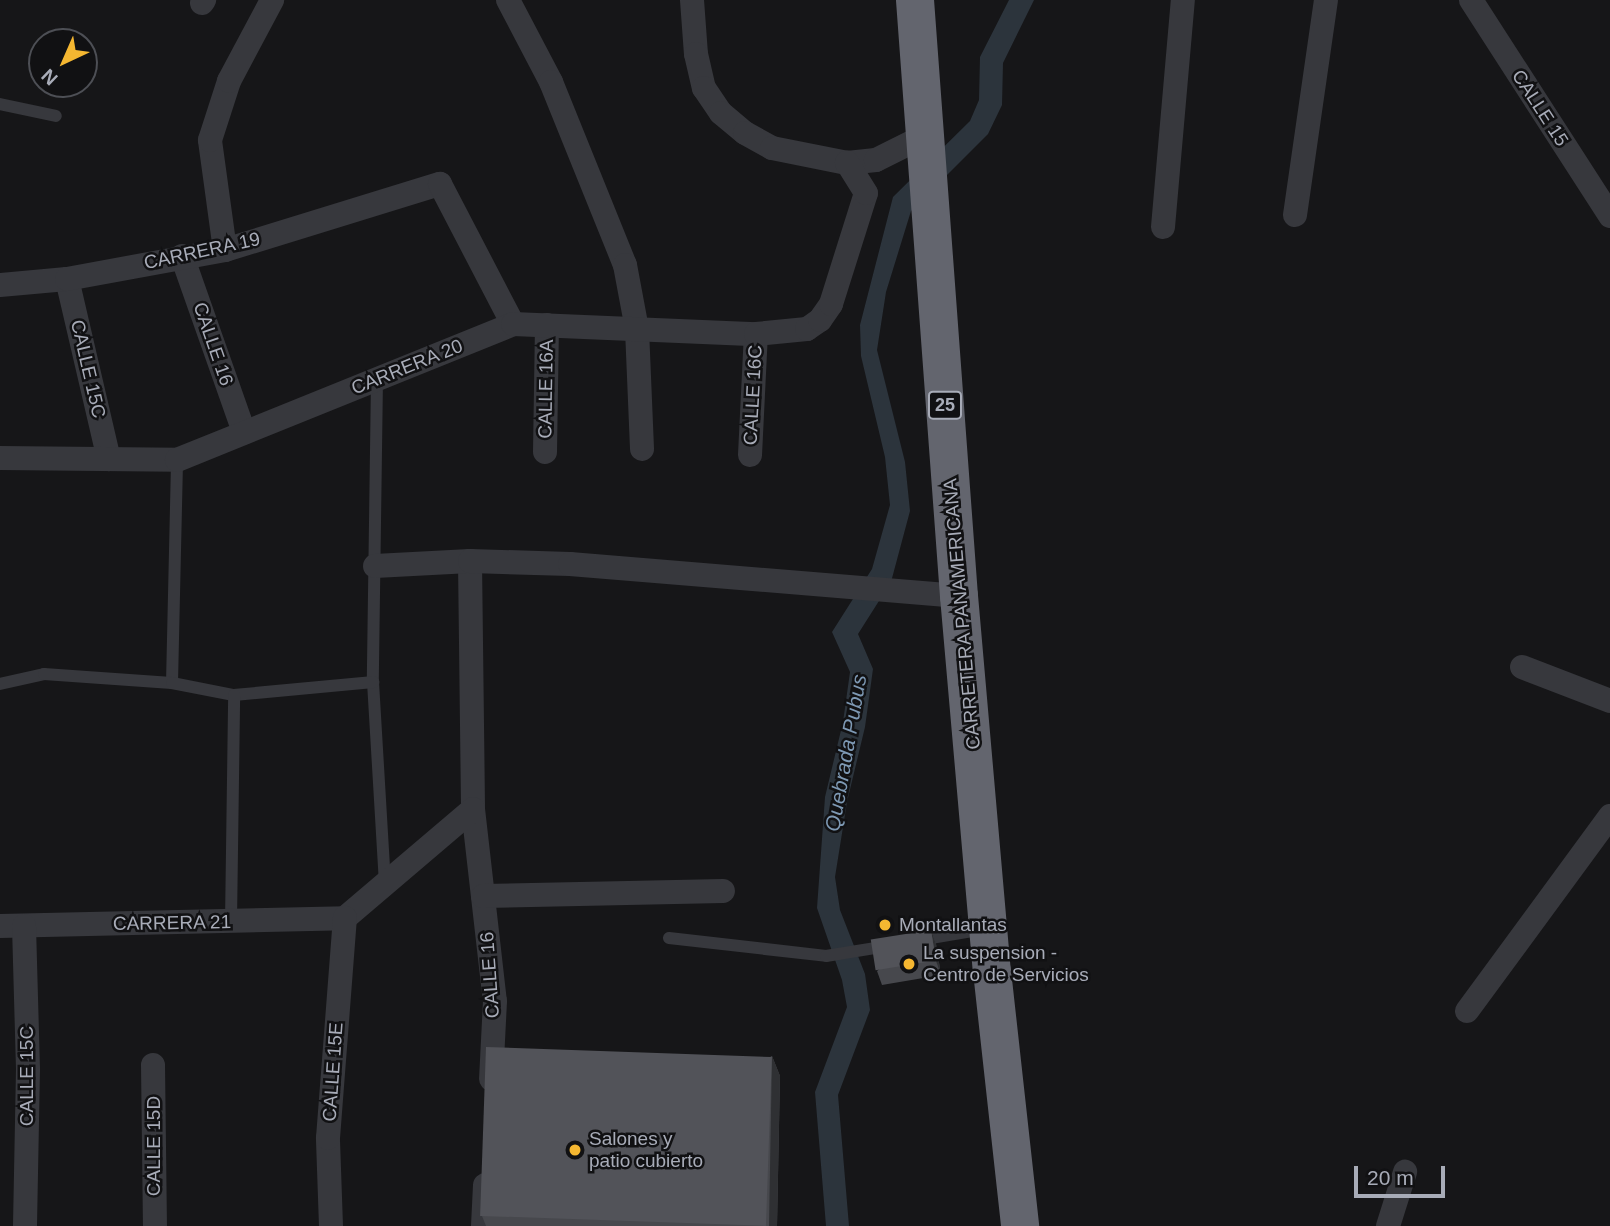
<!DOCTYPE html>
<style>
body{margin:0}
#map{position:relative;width:1610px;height:1226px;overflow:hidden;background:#161618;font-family:Arial,sans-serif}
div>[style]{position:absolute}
.water>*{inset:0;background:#2c343c}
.lane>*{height:12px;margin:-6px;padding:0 6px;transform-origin:6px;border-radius:6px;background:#37383d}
.street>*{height:24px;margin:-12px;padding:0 12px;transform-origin:12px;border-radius:12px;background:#37383d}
.highway>*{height:38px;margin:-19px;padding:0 19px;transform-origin:19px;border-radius:19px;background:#63656e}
.wall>*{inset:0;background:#47484d}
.shaded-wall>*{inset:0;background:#2f3033}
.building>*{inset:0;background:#525359;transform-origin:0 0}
.dots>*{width:19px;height:19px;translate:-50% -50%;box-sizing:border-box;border:4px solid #111113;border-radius:50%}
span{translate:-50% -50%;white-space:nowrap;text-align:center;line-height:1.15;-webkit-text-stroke:5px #111113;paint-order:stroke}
.shield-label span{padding:2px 5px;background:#111113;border:2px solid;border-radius:5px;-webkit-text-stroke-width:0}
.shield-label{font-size:18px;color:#a8acb8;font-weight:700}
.street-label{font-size:19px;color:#a8acb8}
.poi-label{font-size:19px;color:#a8acb8}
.left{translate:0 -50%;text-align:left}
.water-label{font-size:21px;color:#7e99b4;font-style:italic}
.north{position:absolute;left:28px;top:28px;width:70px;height:70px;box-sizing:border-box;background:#111113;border:2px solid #4d4f55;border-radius:50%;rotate:224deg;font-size:19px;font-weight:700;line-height:28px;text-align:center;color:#a8acb8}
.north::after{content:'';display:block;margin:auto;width:24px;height:32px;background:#f5b731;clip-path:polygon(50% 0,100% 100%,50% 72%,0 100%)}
.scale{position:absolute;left:1354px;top:1166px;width:91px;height:32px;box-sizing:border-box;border:4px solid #a8acb8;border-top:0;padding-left:9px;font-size:21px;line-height:24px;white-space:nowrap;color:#a8acb8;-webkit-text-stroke:5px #111113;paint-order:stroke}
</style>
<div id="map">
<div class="water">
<i style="clip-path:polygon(1009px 0,1034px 0,1003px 63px,1002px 105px,988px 134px,911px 211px,886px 292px,877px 350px,905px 462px,910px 511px,891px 582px,858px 634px,873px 669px,865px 727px,847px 802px,835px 877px,840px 910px,865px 974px,870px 1010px,838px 1095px,849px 1226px,826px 1226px,815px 1092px,847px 1007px,842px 980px,817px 908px,825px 797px,843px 722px,850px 672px,832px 632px,872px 569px,890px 505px,885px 457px,861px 356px,860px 325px,893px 197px,970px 121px,979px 100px,980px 57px)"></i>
</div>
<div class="lane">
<i style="left:0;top:104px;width:57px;rotate:12.1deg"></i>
<i style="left:377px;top:379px;width:303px;rotate:90.8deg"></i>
<i style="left:373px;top:682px;width:204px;rotate:86.6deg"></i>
<i style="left:172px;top:683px;width:223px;rotate:-88.7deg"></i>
<i style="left:0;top:684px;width:45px;rotate:-12.8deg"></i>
<i style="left:44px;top:674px;width:128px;rotate:4deg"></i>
<i style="left:172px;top:683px;width:63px;rotate:11deg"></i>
<i style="left:234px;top:695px;width:140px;rotate:-5.3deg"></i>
<i style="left:231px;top:922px;width:227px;rotate:-89.2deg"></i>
<i style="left:669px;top:938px;width:158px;rotate:6.5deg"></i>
<i style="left:826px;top:956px;width:63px;rotate:-9.2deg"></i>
<i style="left:919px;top:940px;width:66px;rotate:-9.6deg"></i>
</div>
<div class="street">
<i style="left:508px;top:0;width:93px;rotate:62.3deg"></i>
<i style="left:551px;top:82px;width:197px;rotate:68deg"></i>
<i style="left:625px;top:265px;width:65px;rotate:79.4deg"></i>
<i style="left:637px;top:329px;width:120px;rotate:87.6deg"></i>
<i style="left:692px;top:0;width:54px;rotate:85.8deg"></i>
<i style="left:696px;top:54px;width:35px;rotate:77deg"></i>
<i style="left:704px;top:88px;width:30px;rotate:56deg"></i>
<i style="left:721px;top:113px;width:31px;rotate:40deg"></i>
<i style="left:745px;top:133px;width:31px;rotate:29deg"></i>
<i style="left:772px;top:148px;width:76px;rotate:11.3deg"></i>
<i style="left:847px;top:163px;width:29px;rotate:-6deg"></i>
<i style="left:876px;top:160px;width:56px;rotate:-26.6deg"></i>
<i style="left:1471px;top:0;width:257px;rotate:57.2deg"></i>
<i style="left:202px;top:3px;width:4px;rotate:-56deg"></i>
<i style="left:1295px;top:215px;width:217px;rotate:-81.8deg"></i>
<i style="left:1163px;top:227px;width:228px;rotate:-85deg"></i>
<i style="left:225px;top:250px;width:111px;rotate:-97.8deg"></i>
<i style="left:210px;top:140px;width:62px;rotate:-72.1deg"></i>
<i style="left:229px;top:81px;width:92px;rotate:-62deg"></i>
<i style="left:182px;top:256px;width:187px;rotate:70.6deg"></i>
<i style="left:67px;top:279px;width:185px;rotate:76.9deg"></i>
<i style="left:0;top:285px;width:67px;rotate:-5.1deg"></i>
<i style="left:67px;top:279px;width:161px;rotate:-10.4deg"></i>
<i style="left:225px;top:250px;width:225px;rotate:-17.1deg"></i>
<i style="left:440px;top:184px;width:158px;rotate:62.5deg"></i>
<i style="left:545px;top:452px;width:127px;rotate:-89.1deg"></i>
<i style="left:750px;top:455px;width:121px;rotate:-87.2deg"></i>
<i style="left:0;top:458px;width:177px;rotate:0.6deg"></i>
<i style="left:177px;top:460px;width:362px;rotate:-22deg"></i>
<i style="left:513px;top:324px;width:243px;rotate:2.4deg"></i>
<i style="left:756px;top:334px;width:51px;rotate:-5.6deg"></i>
<i style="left:807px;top:329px;width:16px;rotate:-35deg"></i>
<i style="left:820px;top:320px;width:19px;rotate:-55deg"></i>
<i style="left:831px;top:304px;width:116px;rotate:-72.5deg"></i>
<i style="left:866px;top:193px;width:36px;rotate:-122deg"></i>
<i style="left:470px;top:561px;width:248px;rotate:89.3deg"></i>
<i style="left:473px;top:809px;width:193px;rotate:83.5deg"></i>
<i style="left:495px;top:1001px;width:78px;rotate:92.9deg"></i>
<i style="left:375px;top:566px;width:95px;rotate:-3deg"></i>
<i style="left:470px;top:561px;width:100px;rotate:1.7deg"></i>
<i style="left:570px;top:564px;width:390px;rotate:4.7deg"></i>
<i style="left:1522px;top:667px;width:94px;rotate:21.1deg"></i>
<i style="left:483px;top:896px;width:240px;rotate:-1.2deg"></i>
<i style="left:345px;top:918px;width:168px;rotate:-40.4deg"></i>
<i style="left:0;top:926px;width:345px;rotate:-1.3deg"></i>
<i style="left:24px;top:926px;width:143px;rotate:88.4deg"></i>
<i style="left:28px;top:1069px;width:157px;rotate:91.1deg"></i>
<i style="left:1467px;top:1011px;width:242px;rotate:-53.7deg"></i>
<i style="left:153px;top:1065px;width:161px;rotate:89.3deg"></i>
<i style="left:331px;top:1226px;width:88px;rotate:-92deg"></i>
<i style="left:328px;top:1138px;width:221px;rotate:-85.6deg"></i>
<i style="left:483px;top:1226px;width:41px;rotate:-87.2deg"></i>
<i style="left:1388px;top:1226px;width:57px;rotate:-72.5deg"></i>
</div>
<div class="highway">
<i style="left:915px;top:0;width:598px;rotate:85.78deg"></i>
<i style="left:959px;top:596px;width:376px;rotate:85deg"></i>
<i style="left:992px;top:971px;width:257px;rotate:83.7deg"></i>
</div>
<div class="wall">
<i style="clip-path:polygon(931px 930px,936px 944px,941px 975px,882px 985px,877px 971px)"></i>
<i style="clip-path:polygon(772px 1056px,780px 1076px,777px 1226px,486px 1226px,482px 1216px)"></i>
</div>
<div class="shaded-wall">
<i style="clip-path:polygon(931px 930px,936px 944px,941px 975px,936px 961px)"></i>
<i style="clip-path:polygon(772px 1056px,780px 1076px,777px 1226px,769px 1226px)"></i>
</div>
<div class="building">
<i style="left:931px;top:930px;width:31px;height:61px;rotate:81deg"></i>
<i style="left:486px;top:1047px;width:286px;height:169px;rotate:2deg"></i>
</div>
<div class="dots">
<i style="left:885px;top:925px;background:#f5b731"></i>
<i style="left:909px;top:964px;background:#f5b731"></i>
<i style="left:575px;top:1150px;background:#f5b731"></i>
</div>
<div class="shield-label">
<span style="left:945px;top:405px">25</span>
</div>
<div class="street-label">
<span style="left:1540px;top:108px;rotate:57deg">CALLE 15</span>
<span style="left:202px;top:251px;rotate:-12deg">CARRERA 19</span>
<span style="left:213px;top:344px;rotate:71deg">CALLE 16</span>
<span style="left:407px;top:367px;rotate:-22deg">CARRERA 20</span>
<span style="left:88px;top:369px;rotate:77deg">CALLE 15C</span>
<span style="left:546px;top:389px;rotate:-89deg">CALLE 16A</span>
<span style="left:753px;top:395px;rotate:-87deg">CALLE 16C</span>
<span style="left:962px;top:614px;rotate:-95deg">CARRETERA PANAMERICANA</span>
<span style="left:172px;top:923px;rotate:-1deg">CARRERA 21</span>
<span style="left:490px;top:975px;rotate:-94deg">CALLE 16</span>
<span style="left:333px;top:1072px;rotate:-86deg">CALLE 15E</span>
<span style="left:27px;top:1076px;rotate:-90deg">CALLE 15C</span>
<span style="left:154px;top:1146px;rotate:-90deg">CALLE 15D</span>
</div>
<div class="poi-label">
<span class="left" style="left:899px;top:925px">Montallantas</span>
<span class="left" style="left:923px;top:964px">La suspension -<br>Centro de Servicios</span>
<span class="left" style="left:589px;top:1150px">Salones y<br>patio cubierto</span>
</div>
<div class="water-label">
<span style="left:846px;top:753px;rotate:-80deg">Quebrada Pubus</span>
</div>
<div class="north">N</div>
<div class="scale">20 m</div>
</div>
